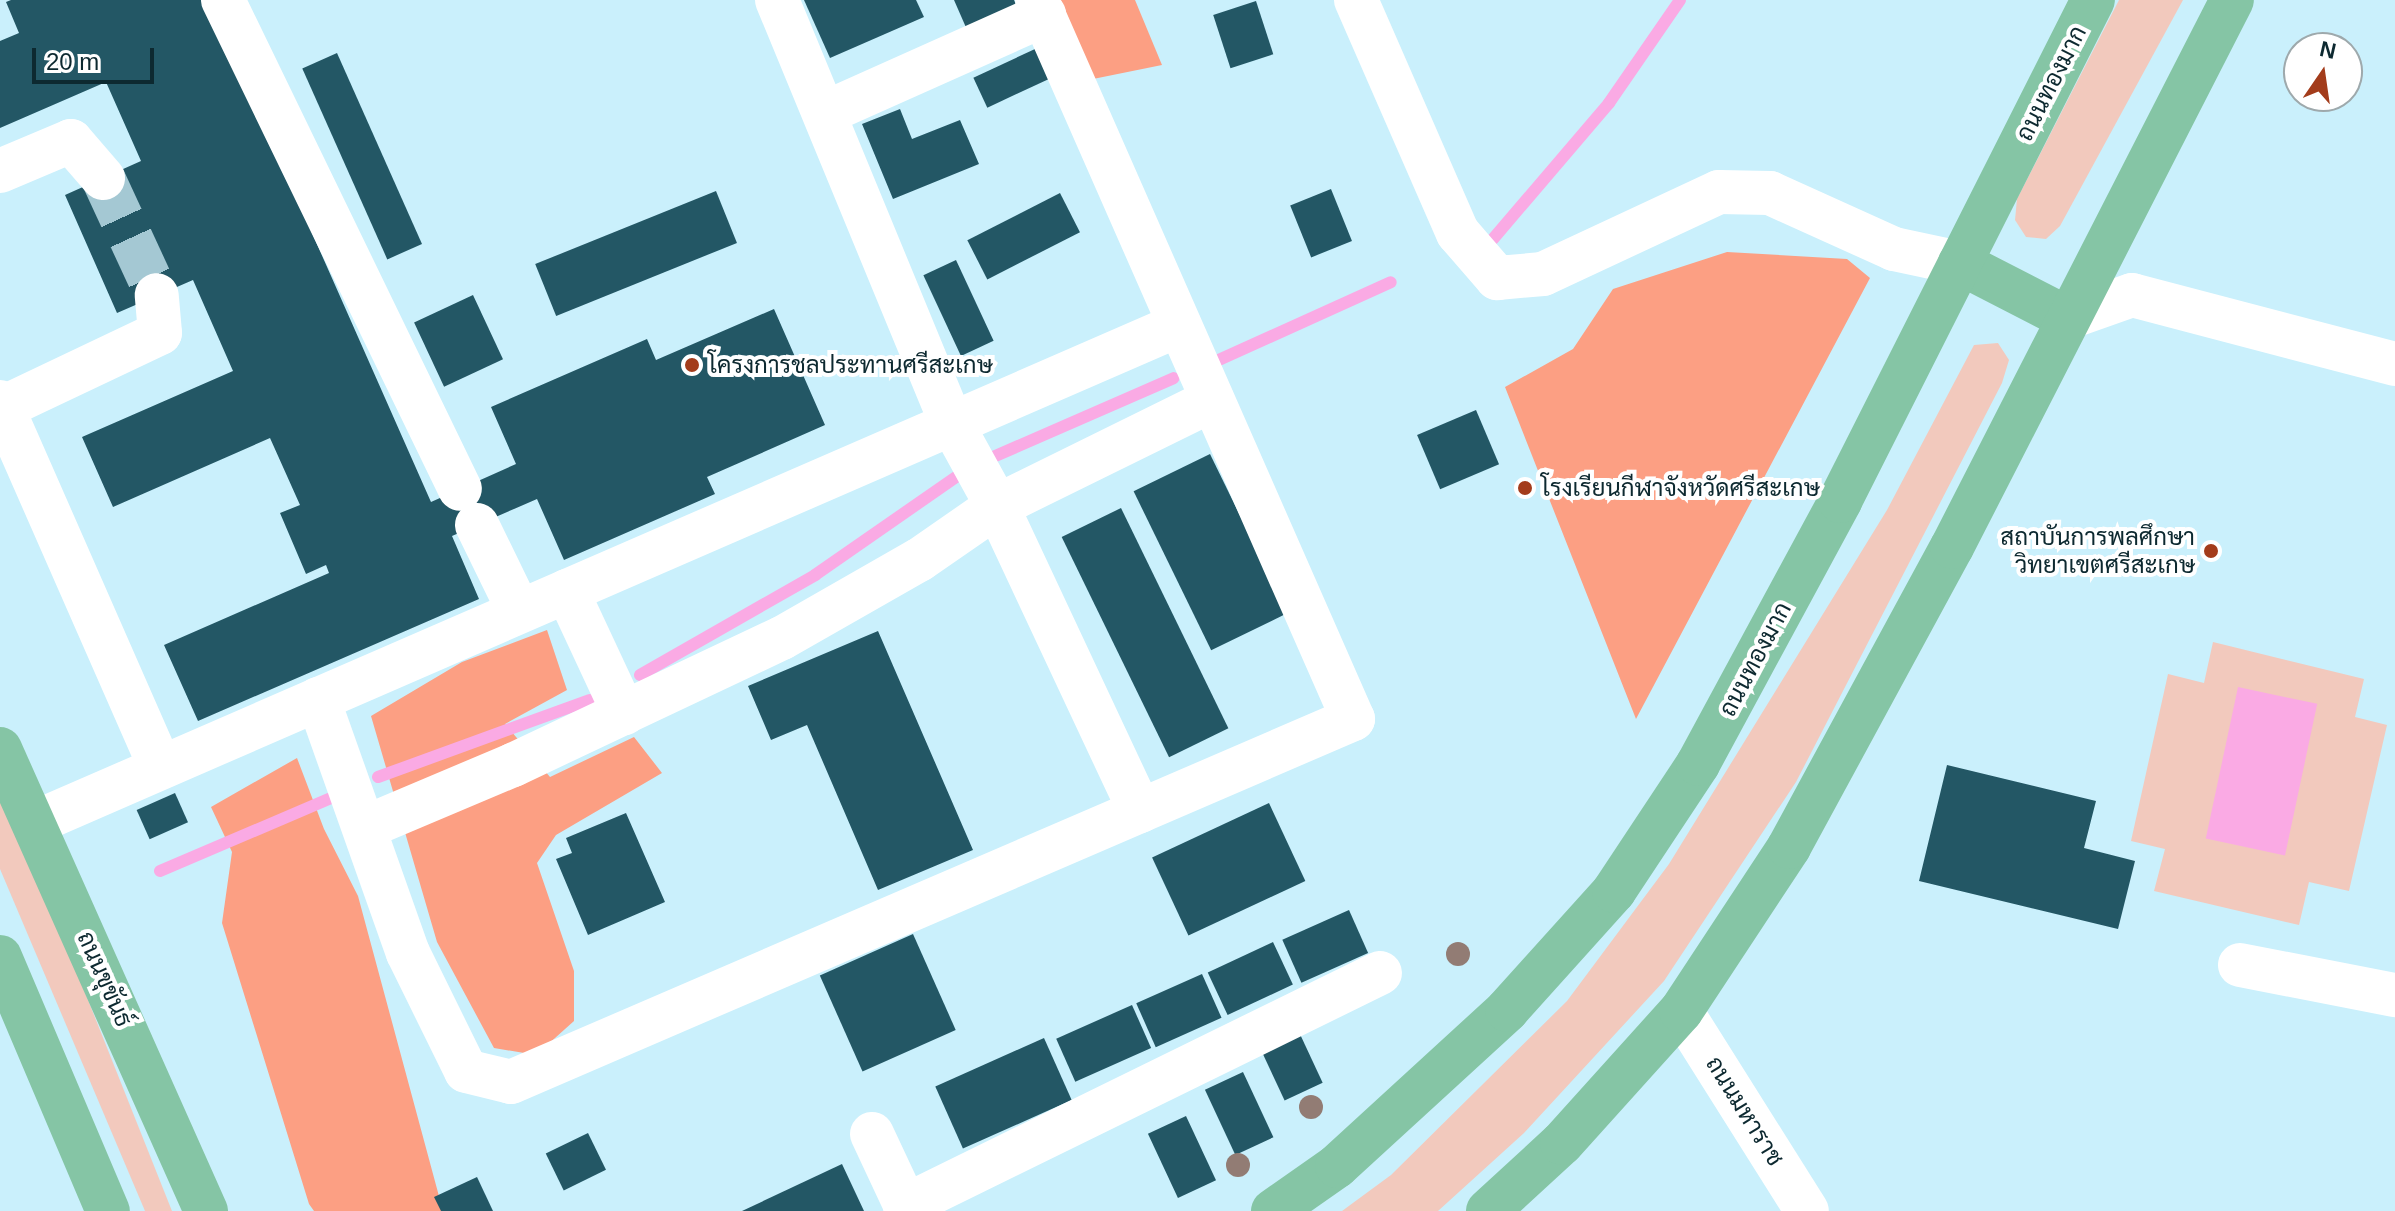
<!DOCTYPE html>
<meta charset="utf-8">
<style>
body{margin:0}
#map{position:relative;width:2395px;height:1211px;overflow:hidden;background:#caf0fc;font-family:Arial,Sarabun,sans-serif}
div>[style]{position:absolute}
.green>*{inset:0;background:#f2c9bd}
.forest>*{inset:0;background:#fc9f83}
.water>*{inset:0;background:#faaae4;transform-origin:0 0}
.stream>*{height:12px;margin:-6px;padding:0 6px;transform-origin:6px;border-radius:6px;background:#faaae4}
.building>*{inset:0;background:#235765;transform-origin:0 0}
.minor-tunnel>*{height:44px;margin-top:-22px;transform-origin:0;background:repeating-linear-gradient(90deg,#a4c8d3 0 44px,transparent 0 66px)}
.minor>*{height:44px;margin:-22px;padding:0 22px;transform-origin:22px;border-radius:22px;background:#fff}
.major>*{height:44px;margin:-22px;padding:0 22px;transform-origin:22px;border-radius:22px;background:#85c5a5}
.trees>*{width:24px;height:24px;margin:-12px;border-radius:50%;background:#927c74}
.dots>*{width:22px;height:22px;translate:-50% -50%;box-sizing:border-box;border:4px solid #fff;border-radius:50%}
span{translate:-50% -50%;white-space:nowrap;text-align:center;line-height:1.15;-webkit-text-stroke:8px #fff;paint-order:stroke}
.street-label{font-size:24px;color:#0d2930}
.poi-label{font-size:24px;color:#0d2930}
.left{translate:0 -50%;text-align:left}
.right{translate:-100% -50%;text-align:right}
.north{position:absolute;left:2283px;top:32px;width:80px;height:80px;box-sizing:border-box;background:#fff;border:2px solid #9ea9ac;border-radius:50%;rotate:13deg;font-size:22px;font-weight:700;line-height:32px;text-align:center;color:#0d2930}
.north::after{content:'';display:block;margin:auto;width:28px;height:36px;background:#a33c1b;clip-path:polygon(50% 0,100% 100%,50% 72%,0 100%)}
.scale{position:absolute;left:32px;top:48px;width:122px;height:36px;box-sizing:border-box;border:4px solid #0d2930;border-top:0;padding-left:10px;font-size:24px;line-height:28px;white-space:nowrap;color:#0d2930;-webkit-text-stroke:6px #fff;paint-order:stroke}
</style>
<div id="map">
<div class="green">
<i style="clip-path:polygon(2119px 0,2183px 0,2060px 226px,2046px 239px,2026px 237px,2015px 220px,2017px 199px)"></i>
<i style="clip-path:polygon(1998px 343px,2009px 360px,2002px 383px,1796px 782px,1664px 981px,1524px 1133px,1438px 1211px,1342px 1211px,1391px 1175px,1567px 1001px,1669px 864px,1887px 510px,1974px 345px)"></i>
<i style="clip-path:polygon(2213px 642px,2364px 679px,2355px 717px,2387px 725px,2349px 891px,2309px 882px,2299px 925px,2154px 891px,2165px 849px,2131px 841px,2168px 674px,2204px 683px)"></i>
<i style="clip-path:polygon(0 797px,55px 917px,172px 1211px,145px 1211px,0 869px)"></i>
</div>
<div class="forest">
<i style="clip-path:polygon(1059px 0,1135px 0,1162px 65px,1093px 79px)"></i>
<i style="clip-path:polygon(1727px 252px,1847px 259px,1870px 278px,1636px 719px,1505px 387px,1573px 349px,1613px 289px)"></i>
<i style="clip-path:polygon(547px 630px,567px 690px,505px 724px,550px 777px,634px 737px,662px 773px,556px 835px,537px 863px,574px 971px,574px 1021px,536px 1055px,494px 1048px,437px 942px,371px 716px,462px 662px)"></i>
<i style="clip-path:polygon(297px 758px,324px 829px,358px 896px,443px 1211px,314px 1211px,309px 1204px,222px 923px,232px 852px,211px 807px)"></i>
</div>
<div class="water">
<i style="left:2238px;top:687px;width:81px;height:155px;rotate:12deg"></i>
</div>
<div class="stream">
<i style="left:1493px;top:239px;width:179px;rotate:-49.5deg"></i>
<i style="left:1609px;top:103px;width:125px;rotate:-55.4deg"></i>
<i style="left:1212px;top:363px;width:196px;rotate:-24.3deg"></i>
<i style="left:993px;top:457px;width:197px;rotate:-23.6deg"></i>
<i style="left:640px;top:675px;width:202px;rotate:-29.7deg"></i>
<i style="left:815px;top:575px;width:179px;rotate:-34.8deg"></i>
<i style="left:378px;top:777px;width:225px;rotate:-20deg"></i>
<i style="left:160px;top:871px;width:184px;rotate:-23.1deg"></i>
</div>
<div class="building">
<i style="clip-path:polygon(11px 0,209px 0,431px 502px,516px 464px,491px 407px,647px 339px,656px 360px,774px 309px,825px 425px,707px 477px,715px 494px,564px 560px,537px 499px,452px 536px,479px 599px,198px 721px,164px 645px,329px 573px,326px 565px,306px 574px,280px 513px,300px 505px,270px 438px,113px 507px,82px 437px,233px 371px,193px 280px,117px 313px,65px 195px,141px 161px,106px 82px,0 128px,0 41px,19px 33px,6px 2px)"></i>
<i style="clip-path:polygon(804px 0,916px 0,924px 17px,830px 58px)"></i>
<i style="clip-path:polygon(954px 0,1014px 0,1018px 9px,968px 32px)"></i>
<i style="left:1256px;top:1px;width:56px;height:45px;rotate:72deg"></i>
<i style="left:1035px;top:49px;width:33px;height:68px;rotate:65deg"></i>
<i style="left:337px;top:53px;width:209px;height:38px;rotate:66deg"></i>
<i style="clip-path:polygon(900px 109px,912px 139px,960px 120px,979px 164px,893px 199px,862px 124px)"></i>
<i style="left:1331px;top:189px;width:56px;height:44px;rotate:68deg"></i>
<i style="left:716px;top:191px;width:56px;height:195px;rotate:68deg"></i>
<i style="left:1060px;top:193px;width:44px;height:104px;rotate:63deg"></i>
<i style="left:956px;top:260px;width:89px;height:36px;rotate:65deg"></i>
<i style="left:473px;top:295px;width:71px;height:65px;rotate:65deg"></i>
<i style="left:1476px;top:410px;width:59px;height:64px;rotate:67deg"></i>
<i style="left:1210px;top:454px;width:177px;height:85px;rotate:64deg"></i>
<i style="left:1121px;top:508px;width:245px;height:66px;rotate:64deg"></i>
<i style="clip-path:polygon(878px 631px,973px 850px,878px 890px,807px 725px,771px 740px,748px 686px)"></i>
<i style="clip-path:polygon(1947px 765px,2096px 801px,2084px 848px,2135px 861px,2118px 929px,1919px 881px)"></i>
<i style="left:175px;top:793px;width:32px;height:42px;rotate:66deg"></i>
<i style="left:1269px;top:803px;width:86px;height:129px;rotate:65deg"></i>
<i style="clip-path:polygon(626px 813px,665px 902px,588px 935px,556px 859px,572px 853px,566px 838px)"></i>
<i style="left:1349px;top:910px;width:47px;height:73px;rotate:66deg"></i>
<i style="left:913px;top:934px;width:105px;height:102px;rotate:66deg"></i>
<i style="left:1273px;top:942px;width:47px;height:72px;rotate:65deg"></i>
<i style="left:1202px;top:974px;width:48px;height:72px;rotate:66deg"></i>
<i style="left:1132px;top:1005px;width:47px;height:83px;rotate:66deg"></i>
<i style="left:1299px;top:1032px;width:56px;height:42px;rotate:65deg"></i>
<i style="left:1044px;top:1038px;width:68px;height:119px;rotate:66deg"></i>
<i style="left:1243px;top:1072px;width:72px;height:42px;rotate:65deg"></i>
<i style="left:1186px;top:1116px;width:71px;height:42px;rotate:65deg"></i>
<i style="left:588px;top:1133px;width:41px;height:47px;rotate:64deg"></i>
<i style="clip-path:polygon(842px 1164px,864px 1211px,742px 1211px)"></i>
<i style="clip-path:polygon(477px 1177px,493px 1211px,441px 1211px,434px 1197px)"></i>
</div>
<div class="minor-tunnel">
<i style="left:103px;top:178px;width:129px;rotate:65.2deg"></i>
</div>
<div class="minor">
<i style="left:223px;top:0;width:543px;rotate:64.14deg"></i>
<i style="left:777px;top:0;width:459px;rotate:67.6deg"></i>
<i style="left:952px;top:424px;width:94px;rotate:61.2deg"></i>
<i style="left:997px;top:506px;width:337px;rotate:64.9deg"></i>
<i style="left:1356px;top:0;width:254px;rotate:66.4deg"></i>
<i style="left:1458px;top:233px;width:60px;rotate:49.1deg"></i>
<i style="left:1497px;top:278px;width:46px;rotate:-5deg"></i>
<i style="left:1543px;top:274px;width:194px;rotate:-25deg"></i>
<i style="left:1719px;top:192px;width:51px;rotate:1.1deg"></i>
<i style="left:1770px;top:193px;width:136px;rotate:24.3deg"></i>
<i style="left:1894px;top:249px;width:67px;rotate:12deg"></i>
<i style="left:827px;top:112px;width:238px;rotate:-24.1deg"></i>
<i style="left:0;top:171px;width:77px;rotate:-22.9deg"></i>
<i style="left:71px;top:141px;width:49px;rotate:49.1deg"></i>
<i style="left:2067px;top:318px;width:69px;rotate:-19.5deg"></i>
<i style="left:2132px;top:295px;width:272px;rotate:14.7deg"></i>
<i style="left:0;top:402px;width:399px;rotate:66.3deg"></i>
<i style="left:0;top:409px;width:177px;rotate:-25.4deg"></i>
<i style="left:160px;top:333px;width:38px;rotate:-95deg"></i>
<i style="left:477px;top:525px;width:96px;rotate:64deg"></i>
<i style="left:567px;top:591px;width:135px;rotate:65deg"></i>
<i style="left:318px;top:699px;width:269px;rotate:70.5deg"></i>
<i style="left:408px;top:953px;width:131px;rotate:63.8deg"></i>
<i style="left:466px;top:1071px;width:46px;rotate:13.7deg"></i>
<i style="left:511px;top:1082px;width:917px;rotate:-23.32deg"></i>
<i style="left:1353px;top:719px;width:785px;rotate:-113.73deg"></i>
<i style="left:34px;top:823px;width:1249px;rotate:-23.51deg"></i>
<i style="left:366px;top:827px;width:160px;rotate:-22.9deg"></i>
<i style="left:513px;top:765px;width:297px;rotate:-25.3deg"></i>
<i style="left:782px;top:638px;width:158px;rotate:-29.7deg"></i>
<i style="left:919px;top:560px;width:95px;rotate:-34.7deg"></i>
<i style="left:997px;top:506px;width:240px;rotate:-26.2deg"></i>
<i style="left:2240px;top:965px;width:158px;rotate:11deg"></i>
<i style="left:1681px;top:1011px;width:236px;rotate:57.8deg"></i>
<i style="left:872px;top:1134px;width:85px;rotate:64.9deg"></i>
<i style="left:905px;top:1206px;width:529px;rotate:-26.13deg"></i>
</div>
<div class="major">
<i style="left:1960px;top:263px;width:120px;rotate:27.2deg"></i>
<i style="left:0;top:749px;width:506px;rotate:65.97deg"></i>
<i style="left:0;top:957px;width:276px;rotate:67deg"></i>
<i style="left:1273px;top:1211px;width:78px;rotate:-35.1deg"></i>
<i style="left:1337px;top:1166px;width:231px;rotate:-42.5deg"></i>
<i style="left:1507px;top:1010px;width:160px;rotate:-48deg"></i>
<i style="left:1614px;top:891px;width:152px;rotate:-56.5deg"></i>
<i style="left:1698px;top:764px;width:299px;rotate:-61.6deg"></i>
<i style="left:1840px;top:501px;width:561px;rotate:-63.21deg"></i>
<i style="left:1488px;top:1211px;width:100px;rotate:-42.6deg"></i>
<i style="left:1562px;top:1143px;width:178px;rotate:-48deg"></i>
<i style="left:1681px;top:1011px;width:196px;rotate:-56.6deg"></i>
<i style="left:1789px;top:847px;width:341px;rotate:-61.5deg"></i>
<i style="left:1952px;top:547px;width:614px;rotate:-62.89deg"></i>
</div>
<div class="trees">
<i style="left:1458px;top:954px"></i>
<i style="left:1311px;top:1107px"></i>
<i style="left:1238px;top:1165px"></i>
</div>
<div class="dots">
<i style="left:692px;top:365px;background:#a33c1b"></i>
<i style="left:1525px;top:488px;background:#a33c1b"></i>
<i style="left:2211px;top:551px;background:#a33c1b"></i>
</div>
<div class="street-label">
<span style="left:2051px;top:83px;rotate:-63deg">ถนนทองมาก</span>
<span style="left:1755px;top:659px;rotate:-62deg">ถนนทองมาก</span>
<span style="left:105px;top:979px;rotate:66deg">ถนนขุขันธ์</span>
<span style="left:1745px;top:1111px;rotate:58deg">ถนนมหาราช</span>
</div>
<div class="poi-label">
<span class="left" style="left:708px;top:365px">โครงการชลประทานศรีสะเกษ</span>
<span class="left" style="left:1541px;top:488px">โรงเรียนกีฬาจังหวัดศรีสะเกษ</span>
<span class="right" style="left:2195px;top:551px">สถาบันการพลศึกษา<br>วิทยาเขตศรีสะเกษ</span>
</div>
<div class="north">N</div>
<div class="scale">20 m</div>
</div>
